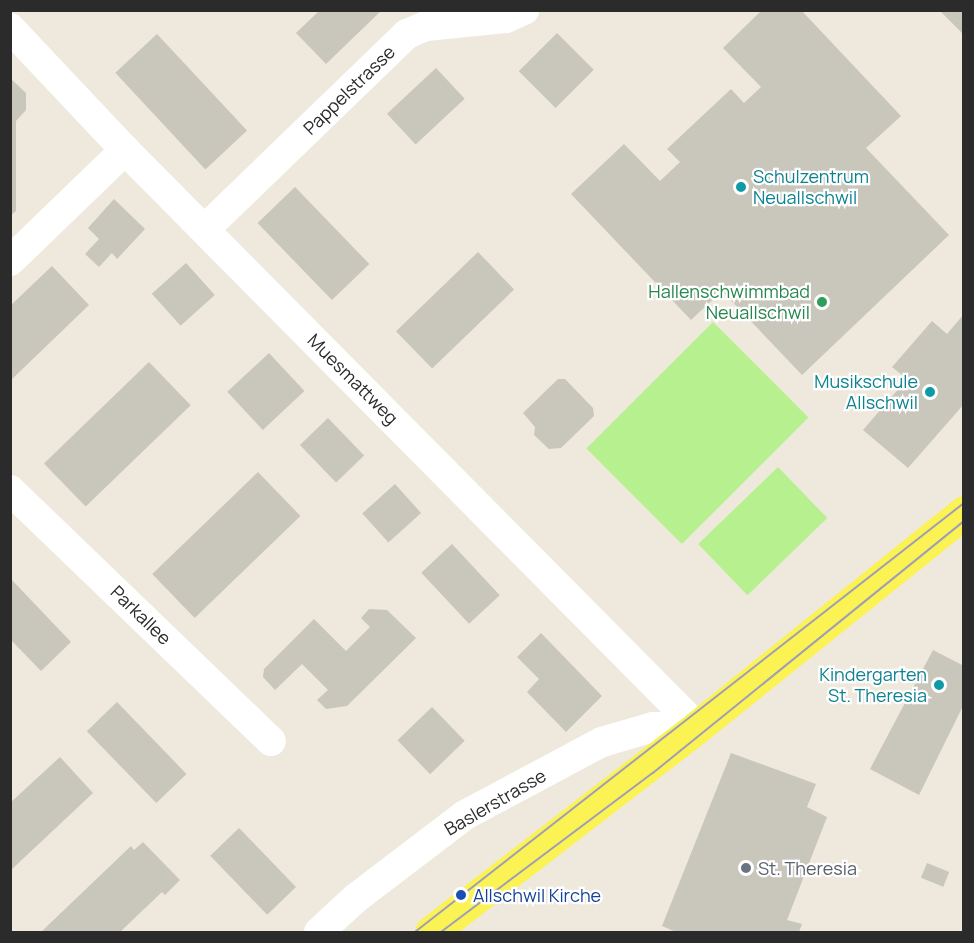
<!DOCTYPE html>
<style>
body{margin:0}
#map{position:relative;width:974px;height:943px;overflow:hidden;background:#eee9dc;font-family:Manrope,sans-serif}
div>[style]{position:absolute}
.pitch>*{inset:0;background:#b6f08f;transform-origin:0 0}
.building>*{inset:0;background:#c9c6bb;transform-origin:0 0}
.minor>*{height:30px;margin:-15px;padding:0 15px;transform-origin:15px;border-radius:15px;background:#fff}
.major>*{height:33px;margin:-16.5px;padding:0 16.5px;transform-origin:16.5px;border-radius:16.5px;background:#fbf254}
.tram>*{height:1.5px;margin:-0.75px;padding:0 0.75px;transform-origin:0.75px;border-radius:0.75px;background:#9f9eb7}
.dots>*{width:16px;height:16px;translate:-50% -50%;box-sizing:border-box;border:3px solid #fff;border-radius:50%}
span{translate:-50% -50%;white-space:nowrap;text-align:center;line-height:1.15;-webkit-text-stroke:4.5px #fff;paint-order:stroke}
.street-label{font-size:18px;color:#2b2b2b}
.culture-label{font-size:18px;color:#0d838f}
.left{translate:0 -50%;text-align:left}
.right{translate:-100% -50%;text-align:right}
.leisure-label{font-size:18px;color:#27864d}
.worship-label{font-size:18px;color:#5b616d}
.transit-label{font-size:18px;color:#164399}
.frame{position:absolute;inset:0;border:12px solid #2b2b2b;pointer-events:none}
</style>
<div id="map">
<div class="pitch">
<i style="left:713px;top:322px;width:135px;height:179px;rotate:45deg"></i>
<i style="left:778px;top:467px;width:71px;height:111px;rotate:46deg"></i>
</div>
<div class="building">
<i style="clip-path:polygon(320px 10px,382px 10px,326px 64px,296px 33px)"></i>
<i style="clip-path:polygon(762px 10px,801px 10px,901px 116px,866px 148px,949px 235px,802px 375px,722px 291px,691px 320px,571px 194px,624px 144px,660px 181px,680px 162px,667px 149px,731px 89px,744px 103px,761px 87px,723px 48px)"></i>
<i style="clip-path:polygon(939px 10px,964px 10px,964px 35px)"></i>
<i style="left:557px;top:33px;width:52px;height:54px;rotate:45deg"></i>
<i style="left:157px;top:34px;width:132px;height:57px;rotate:47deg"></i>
<i style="left:436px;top:68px;width:42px;height:67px;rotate:47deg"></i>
<i style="clip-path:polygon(10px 78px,26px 93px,26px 110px,16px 121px,16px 211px,10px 216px)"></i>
<i style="left:295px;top:187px;width:107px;height:52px;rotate:46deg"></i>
<i style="clip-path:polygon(114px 199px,145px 229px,117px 259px,112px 253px,99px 267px,85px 254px,99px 239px,88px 228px)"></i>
<i style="left:478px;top:252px;width:52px;height:114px;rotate:46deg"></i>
<i style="left:186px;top:263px;width:43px;height:46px;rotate:48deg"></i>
<i style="clip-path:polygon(52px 266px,89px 305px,10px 381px,10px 306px)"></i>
<i style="clip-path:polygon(964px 314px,964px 404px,908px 468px,863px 430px,907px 379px,892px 367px,932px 321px,947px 334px)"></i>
<i style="left:269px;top:353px;width:52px;height:57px;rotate:47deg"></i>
<i style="left:149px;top:362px;width:60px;height:146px;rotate:46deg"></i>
<i style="clip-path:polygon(558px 379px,565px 379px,593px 408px,594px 416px,561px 448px,549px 449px,534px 435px,535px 427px,523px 413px)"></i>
<i style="left:328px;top:418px;width:52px;height:39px;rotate:46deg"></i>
<i style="left:258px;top:472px;width:61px;height:147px;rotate:46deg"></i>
<i style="left:395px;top:484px;width:39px;height:44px;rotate:48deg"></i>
<i style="left:452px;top:544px;width:70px;height:42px;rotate:47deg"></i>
<i style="clip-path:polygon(10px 578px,71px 642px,41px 671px,10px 639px)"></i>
<i style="clip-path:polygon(369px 609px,387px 610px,416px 638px,347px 706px,326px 709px,317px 700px,328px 690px,302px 664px,275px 690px,263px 677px,264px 669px,314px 619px,346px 651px,370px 627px,361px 618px)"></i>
<i style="clip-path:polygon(541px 633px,602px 696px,566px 732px,527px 692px,539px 679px,517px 657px)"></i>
<i style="clip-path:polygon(933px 650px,964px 666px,964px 704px,919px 795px,870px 769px)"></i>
<i style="left:117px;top:702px;width:100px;height:42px;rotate:46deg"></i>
<i style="left:432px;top:707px;width:47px;height:48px;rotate:46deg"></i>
<i style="clip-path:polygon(731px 753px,816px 784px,807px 807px,827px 817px,787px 920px,802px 924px,799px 932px,676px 932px,662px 926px)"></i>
<i style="clip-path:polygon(60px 757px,93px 793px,10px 871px,10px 803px)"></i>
<i style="left:239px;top:828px;width:82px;height:40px;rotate:46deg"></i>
<i style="clip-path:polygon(143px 842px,180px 880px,165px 895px,162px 892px,120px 932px,41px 932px,131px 846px,134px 850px)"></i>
<i style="left:927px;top:863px;width:24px;height:16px;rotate:22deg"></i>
</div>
<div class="minor">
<i style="left:10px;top:28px;width:168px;rotate:46.7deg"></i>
<i style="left:125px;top:150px;width:812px;rotate:45.25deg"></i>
<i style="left:205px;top:229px;width:281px;rotate:-44deg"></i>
<i style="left:407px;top:34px;width:21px;rotate:-23deg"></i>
<i style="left:426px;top:26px;width:80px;rotate:-5.7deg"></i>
<i style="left:506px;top:18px;width:20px;rotate:-24deg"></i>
<i style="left:10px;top:261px;width:160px;rotate:-44deg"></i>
<i style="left:10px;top:490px;width:362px;rotate:43.9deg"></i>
<i style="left:319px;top:932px;width:50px;rotate:-42.6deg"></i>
<i style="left:356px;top:898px;width:137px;rotate:-37.3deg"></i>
<i style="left:465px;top:815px;width:155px;rotate:-28.1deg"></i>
<i style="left:602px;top:742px;width:53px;rotate:-16.4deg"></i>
<i style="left:653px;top:727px;width:44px"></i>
</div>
<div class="major">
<i style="left:431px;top:932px;width:336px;rotate:-37.6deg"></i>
<i style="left:697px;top:727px;width:343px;rotate:-38.8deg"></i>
</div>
<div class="tram">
<i style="left:415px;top:932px;width:697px;rotate:-38deg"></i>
<i style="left:441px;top:932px;width:265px;rotate:-36.9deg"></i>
<i style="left:653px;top:773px;width:400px;rotate:-39deg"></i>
</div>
<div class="dots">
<i style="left:741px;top:187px;background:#0f9aa8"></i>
<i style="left:822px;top:302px;background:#2e9e5b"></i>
<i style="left:930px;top:392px;background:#0f9aa8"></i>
<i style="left:939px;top:685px;background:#0f9aa8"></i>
<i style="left:746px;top:868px;background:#6b7280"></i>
<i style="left:461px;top:895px;background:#1a4fb4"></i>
</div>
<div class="street-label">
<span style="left:349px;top:90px;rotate:-44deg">Pappelstrasse</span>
<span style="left:353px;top:379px;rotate:45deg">Muesmattweg</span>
<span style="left:141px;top:615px;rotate:44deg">Parkallee</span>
<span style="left:495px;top:802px;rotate:-30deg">Baslerstrasse</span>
</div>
<div class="culture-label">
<span class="left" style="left:753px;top:187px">Schulzentrum<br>Neuallschwil</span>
<span class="right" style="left:918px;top:392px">Musikschule<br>Allschwil</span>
<span class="right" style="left:927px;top:685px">Kindergarten<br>St. Theresia</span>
</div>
<div class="leisure-label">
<span class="right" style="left:810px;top:302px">Hallenschwimmbad<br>Neuallschwil</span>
</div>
<div class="worship-label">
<span class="left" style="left:758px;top:868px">St. Theresia</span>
</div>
<div class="transit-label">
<span class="left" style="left:473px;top:895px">Allschwil Kirche</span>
</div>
<div class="frame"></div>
</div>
